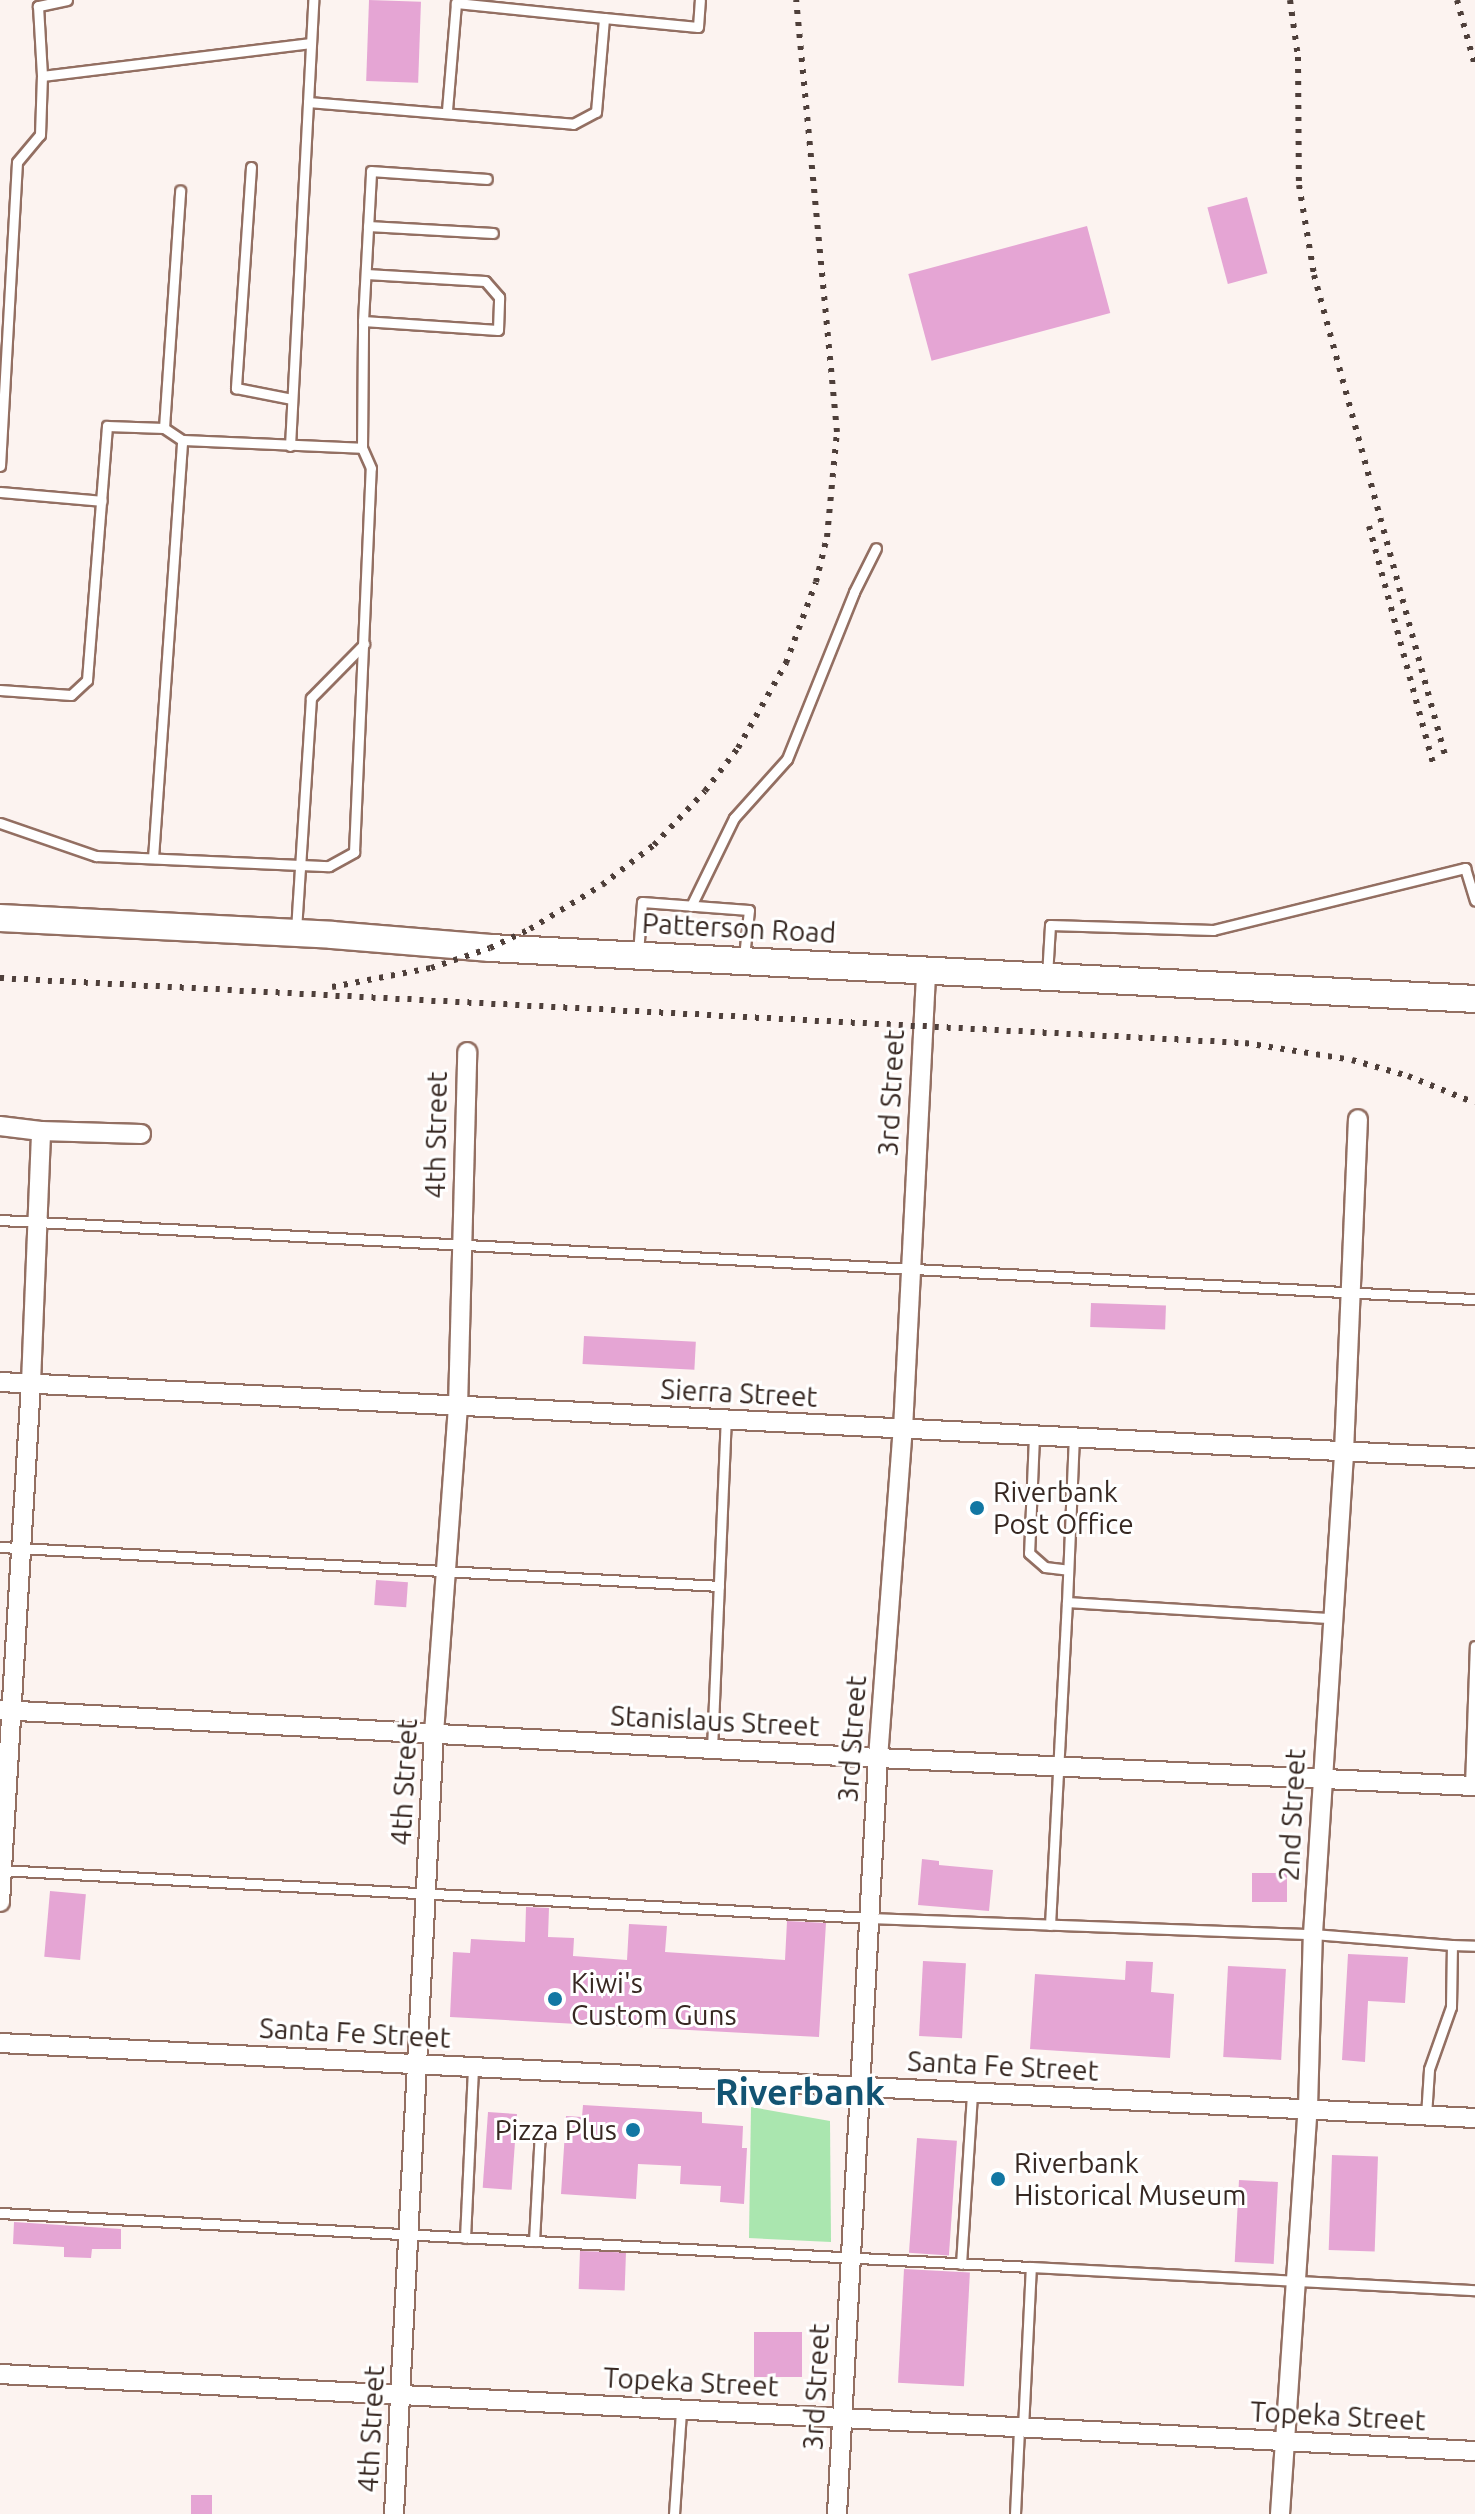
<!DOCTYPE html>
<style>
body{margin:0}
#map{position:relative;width:1475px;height:2514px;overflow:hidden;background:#fcf3f0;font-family:Ubuntu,sans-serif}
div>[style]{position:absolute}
.green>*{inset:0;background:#aae6af}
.building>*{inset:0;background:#e5a5d4;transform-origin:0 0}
.roads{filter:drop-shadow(2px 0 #936f62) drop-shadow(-2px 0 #936f62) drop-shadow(0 2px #936f62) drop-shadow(0 -2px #936f62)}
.service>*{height:9px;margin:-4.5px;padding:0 4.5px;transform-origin:4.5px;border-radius:4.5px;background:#fff}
.minor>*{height:18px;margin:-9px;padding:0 9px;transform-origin:9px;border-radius:9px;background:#fff}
.secondary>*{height:26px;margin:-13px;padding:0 13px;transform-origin:13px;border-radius:13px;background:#fff}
.rail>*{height:6px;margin-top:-3px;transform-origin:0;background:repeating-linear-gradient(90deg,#4e3f3a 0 4px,transparent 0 12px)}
.dots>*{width:22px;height:22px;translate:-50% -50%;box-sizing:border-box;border:4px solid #fff;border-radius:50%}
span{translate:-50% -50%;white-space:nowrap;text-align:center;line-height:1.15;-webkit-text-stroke:6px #fff;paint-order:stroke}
.street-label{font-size:28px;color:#372822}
.poi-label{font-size:28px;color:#372822}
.left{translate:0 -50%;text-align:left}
.right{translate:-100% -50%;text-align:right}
.district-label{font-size:36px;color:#135473;font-weight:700}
</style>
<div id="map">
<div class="green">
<i style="clip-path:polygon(751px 2107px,830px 2121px,831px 2242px,749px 2238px)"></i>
</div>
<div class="building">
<i style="left:369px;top:0;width:52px;height:81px;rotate:2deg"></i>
<i style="left:1247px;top:197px;width:79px;height:41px;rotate:75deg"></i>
<i style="left:1087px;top:226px;width:90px;height:185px;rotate:75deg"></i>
<i style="left:1091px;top:1303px;width:75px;height:24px;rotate:2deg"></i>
<i style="left:584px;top:1336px;width:112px;height:28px;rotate:3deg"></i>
<i style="left:376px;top:1580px;width:32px;height:25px;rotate:4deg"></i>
<i style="clip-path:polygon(922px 1859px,939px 1861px,939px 1865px,993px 1870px,989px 1911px,918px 1905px)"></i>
<i style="left:1252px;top:1873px;width:35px;height:29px"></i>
<i style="left:50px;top:1891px;width:36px;height:66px;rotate:5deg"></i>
<i style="clip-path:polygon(526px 1907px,549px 1908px,548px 1937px,574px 1938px,573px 1956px,627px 1960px,629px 1924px,667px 1926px,665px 1952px,785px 1960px,787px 1921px,826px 1923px,819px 2037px,450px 2017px,453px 1952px,470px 1953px,471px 1939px,525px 1942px)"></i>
<i style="clip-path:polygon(1348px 1954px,1408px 1957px,1405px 2003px,1368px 2001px,1365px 2062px,1342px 2060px)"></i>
<i style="left:923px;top:1961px;width:43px;height:75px;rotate:3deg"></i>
<i style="clip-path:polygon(1126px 1961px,1153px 1962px,1151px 1992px,1174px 1994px,1170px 2058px,1030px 2049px,1035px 1974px,1125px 1980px)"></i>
<i style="left:1228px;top:1966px;width:58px;height:91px;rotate:3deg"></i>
<i style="clip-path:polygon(583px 2105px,702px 2112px,702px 2123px,743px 2126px,742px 2148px,747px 2148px,744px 2204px,720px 2202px,721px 2186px,680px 2184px,681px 2166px,638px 2164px,636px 2199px,561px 2194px,566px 2116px,582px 2117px)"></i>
<i style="left:488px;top:2112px;width:29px;height:76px;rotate:4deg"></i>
<i style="left:917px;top:2138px;width:40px;height:115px;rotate:4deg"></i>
<i style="left:1332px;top:2155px;width:46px;height:95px;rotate:2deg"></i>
<i style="left:1239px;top:2180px;width:39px;height:82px;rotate:3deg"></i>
<i style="clip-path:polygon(14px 2222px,121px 2229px,121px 2249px,92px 2249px,91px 2258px,64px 2257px,64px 2247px,13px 2244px)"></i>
<i style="left:580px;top:2251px;width:46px;height:38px;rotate:2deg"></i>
<i style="left:904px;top:2269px;width:66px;height:114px;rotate:3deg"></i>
<i style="left:754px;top:2332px;width:48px;height:45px"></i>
<i style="left:191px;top:2495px;width:21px;height:19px"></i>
</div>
<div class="roads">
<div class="service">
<i style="left:67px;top:0;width:30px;rotate:168deg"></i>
<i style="left:38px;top:6px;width:70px;rotate:86.7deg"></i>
<i style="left:42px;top:76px;width:271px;rotate:-7deg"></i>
<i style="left:604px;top:18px;width:94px;rotate:5.5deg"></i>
<i style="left:698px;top:27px;width:27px;rotate:-86deg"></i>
<i style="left:308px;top:102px;width:266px;rotate:4.7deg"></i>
<i style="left:573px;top:124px;width:26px;rotate:-28deg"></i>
<i style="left:596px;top:112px;width:94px;rotate:-85.1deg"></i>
<i style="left:604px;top:18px;width:149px;rotate:-174.2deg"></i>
<i style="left:456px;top:3px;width:108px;rotate:94.8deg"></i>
<i style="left:251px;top:167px;width:222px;rotate:93.9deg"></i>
<i style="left:236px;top:388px;width:57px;rotate:11.1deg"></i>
<i style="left:368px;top:226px;width:125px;rotate:3.2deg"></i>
<i style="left:363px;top:321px;width:135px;rotate:3.8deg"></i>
<i style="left:498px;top:330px;width:33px;rotate:-88deg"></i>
<i style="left:499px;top:297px;width:21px;rotate:-131deg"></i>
<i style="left:485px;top:281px;width:119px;rotate:-176.6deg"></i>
<i style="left:164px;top:428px;width:238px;rotate:-86.1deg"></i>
<i style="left:290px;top:446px;width:447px;rotate:-87deg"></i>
<i style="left:0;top:466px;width:304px;rotate:-86.8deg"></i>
<i style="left:17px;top:162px;width:35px;rotate:-50deg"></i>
<i style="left:40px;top:135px;width:59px;rotate:-88.1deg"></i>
<i style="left:0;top:492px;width:102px;rotate:5deg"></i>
<i style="left:0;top:690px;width:71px;rotate:4deg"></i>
<i style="left:71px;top:695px;width:22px;rotate:-43deg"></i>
<i style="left:87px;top:680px;width:255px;rotate:-85.5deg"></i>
<i style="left:107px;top:426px;width:57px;rotate:2deg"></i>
<i style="left:164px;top:428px;width:22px;rotate:34deg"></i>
<i style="left:0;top:823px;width:102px;rotate:19deg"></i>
<i style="left:96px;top:856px;width:233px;rotate:2.5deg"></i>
<i style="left:329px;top:866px;width:29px;rotate:-29deg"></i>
<i style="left:354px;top:852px;width:384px;rotate:-87.5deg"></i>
<i style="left:371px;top:468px;width:22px;rotate:-114deg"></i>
<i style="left:153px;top:858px;width:419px;rotate:-86deg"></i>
<i style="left:182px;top:440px;width:180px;rotate:2.5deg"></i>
<i style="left:362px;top:448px;width:127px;rotate:-89.5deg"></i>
<i style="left:363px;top:321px;width:150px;rotate:-86.9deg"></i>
<i style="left:371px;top:171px;width:116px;rotate:3.9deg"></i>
<i style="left:691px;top:906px;width:98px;rotate:-64deg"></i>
<i style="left:734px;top:818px;width:79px;rotate:-48.1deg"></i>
<i style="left:787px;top:759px;width:180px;rotate:-68.1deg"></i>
<i style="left:854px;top:592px;width:49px;rotate:-63.4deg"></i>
<i style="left:296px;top:930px;width:232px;rotate:-86.3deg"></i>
<i style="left:311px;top:698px;width:76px;rotate:-45.5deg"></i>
<i style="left:638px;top:953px;width:51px;rotate:-85.5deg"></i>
<i style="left:642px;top:902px;width:107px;rotate:4.3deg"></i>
<i style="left:749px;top:910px;width:47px;rotate:96.1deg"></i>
<i style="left:1047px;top:976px;width:51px;rotate:-86.6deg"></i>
<i style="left:1050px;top:925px;width:163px;rotate:1.8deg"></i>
<i style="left:1213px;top:930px;width:260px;rotate:-13.8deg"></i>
<i style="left:1465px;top:868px;width:34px;rotate:73deg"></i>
<i style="left:0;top:1220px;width:1477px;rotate:3.07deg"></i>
<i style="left:1034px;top:1436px;width:117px;rotate:92.4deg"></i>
<i style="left:1029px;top:1553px;width:21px;rotate:41deg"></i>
<i style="left:1045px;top:1567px;width:23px;rotate:7deg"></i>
<i style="left:0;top:1547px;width:720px;rotate:3.1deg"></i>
<i style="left:1067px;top:1602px;width:164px;rotate:-87.6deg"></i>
<i style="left:712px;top:1749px;width:329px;rotate:-87.6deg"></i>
<i style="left:1470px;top:1786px;width:140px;rotate:-88deg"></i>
<i style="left:0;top:1870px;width:870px;rotate:3.16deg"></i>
<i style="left:869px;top:1918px;width:444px;rotate:2.1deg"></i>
<i style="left:1313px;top:1934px;width:139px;rotate:4.5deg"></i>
<i style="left:1050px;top:1925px;width:323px;rotate:-87deg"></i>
<i style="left:1067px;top:1602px;width:265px;rotate:3.5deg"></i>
<i style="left:1426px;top:2116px;width:47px;rotate:-86.3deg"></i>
<i style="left:1429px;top:2069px;width:66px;rotate:-70.5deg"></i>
<i style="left:1451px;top:2007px;width:62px;rotate:-89.1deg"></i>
<i style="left:1452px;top:1945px;width:23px;rotate:2deg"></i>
<i style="left:0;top:2213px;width:1032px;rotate:3deg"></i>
<i style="left:465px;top:2238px;width:171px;rotate:-87.3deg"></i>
<i style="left:534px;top:2241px;width:110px;rotate:-86.9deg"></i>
<i style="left:961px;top:2264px;width:172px;rotate:-86.3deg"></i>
<i style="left:1023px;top:2428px;width:161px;rotate:-87.2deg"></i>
<i style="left:1031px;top:2267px;width:445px;rotate:3deg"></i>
<i style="left:674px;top:2514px;width:104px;rotate:-86.1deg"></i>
<i style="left:1015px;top:2514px;width:86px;rotate:-87.3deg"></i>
</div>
<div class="minor">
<i style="left:0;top:1126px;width:41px;rotate:7deg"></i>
<i style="left:41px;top:1131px;width:100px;rotate:1.7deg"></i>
<i style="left:0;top:1382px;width:1477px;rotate:2.95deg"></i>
<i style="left:0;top:1710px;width:879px;rotate:3.13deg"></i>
<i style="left:878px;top:1758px;width:598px;rotate:2.69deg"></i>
<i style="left:0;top:1902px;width:520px;rotate:-86.58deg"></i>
<i style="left:31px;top:1383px;width:252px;rotate:-87.7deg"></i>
<i style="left:0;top:2043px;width:1477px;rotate:2.91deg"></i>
<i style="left:0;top:2374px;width:1477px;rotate:2.99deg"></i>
<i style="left:394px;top:2514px;width:782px;rotate:-87.07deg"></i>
<i style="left:434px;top:1733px;width:327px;rotate:-85.8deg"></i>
<i style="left:458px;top:1407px;width:355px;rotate:-88.5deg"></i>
<i style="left:837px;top:2514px;width:757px;rotate:-86.9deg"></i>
<i style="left:878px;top:1758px;width:330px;rotate:-85.7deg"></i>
<i style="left:903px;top:1429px;width:461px;rotate:-87.1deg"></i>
<i style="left:1280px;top:2514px;width:407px;rotate:-86.1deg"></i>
<i style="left:1308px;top:2108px;width:174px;rotate:-88.4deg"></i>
<i style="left:1313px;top:1934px;width:483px;rotate:-86.3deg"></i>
<i style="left:1344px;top:1452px;width:333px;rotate:-87.6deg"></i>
</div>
<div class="secondary">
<i style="left:0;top:918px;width:332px;rotate:2.9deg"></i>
<i style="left:332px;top:935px;width:159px;rotate:4.7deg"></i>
<i style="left:490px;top:948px;width:986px;rotate:2.96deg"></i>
</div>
</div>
<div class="rail">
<i style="left:1290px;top:0;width:58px;rotate:82deg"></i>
<i style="left:1298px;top:57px;width:128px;rotate:89.6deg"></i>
<i style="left:1299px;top:185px;width:91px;rotate:80.5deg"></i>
<i style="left:1314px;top:275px;width:502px;rotate:74.74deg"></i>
<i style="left:1457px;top:0;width:68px;rotate:74.7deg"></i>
<i style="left:1369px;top:526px;width:246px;rotate:74.9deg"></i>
<i style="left:0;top:978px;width:1247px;rotate:2.99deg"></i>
<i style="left:1245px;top:1043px;width:108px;rotate:9deg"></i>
<i style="left:1352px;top:1060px;width:58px;rotate:15.9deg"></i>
<i style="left:1408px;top:1076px;width:72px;rotate:21.9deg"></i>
<i style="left:332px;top:987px;width:101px;rotate:-10.9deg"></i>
<i style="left:431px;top:968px;width:62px;rotate:-18.7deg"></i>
<i style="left:490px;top:948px;width:44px;rotate:-25.4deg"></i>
<i style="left:530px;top:929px;width:84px;rotate:-31.4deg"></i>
<i style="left:602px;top:885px;width:66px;rotate:-37.6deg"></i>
<i style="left:654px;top:845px;width:74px;rotate:-46.6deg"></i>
<i style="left:705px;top:791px;width:54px;rotate:-52.5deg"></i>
<i style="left:738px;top:748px;width:98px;rotate:-60.5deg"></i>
<i style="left:786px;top:663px;width:86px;rotate:-69.7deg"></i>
<i style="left:816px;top:582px;width:46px;rotate:-76.3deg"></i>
<i style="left:827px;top:537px;width:105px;rotate:-84.6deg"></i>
<i style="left:837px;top:432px;width:434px;rotate:-95.4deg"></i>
</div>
<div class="dots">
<i style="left:977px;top:1508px;background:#1277a3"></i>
<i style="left:555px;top:1999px;background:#1277a3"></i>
<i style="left:633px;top:2130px;background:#1277a3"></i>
<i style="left:998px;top:2179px;background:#1277a3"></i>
</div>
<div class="street-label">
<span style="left:739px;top:928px;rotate:3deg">Patterson Road</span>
<span style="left:891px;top:1093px;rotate:-87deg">3rd Street</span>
<span style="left:436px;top:1135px;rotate:-89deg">4th Street</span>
<span style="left:739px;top:1393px;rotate:3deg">Sierra Street</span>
<span style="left:715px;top:1721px;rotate:3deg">Stanislaus Street</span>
<span style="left:852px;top:1739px;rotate:-86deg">3rd Street</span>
<span style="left:404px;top:1782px;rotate:-87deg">4th Street</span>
<span style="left:1292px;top:1815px;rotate:-87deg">2nd Street</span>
<span style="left:355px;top:2033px;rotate:3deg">Santa Fe Street</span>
<span style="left:1003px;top:2066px;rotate:3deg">Santa Fe Street</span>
<span style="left:691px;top:2382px;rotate:3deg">Topeka Street</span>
<span style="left:816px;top:2387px;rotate:-87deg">3rd Street</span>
<span style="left:1338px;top:2416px;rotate:3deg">Topeka Street</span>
<span style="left:371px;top:2429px;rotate:-87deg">4th Street</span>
</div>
<div class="poi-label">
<span class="left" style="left:993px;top:1508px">Riverbank<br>Post Office</span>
<span class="left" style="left:571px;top:1999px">Kiwi's<br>Custom Guns</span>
<span class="right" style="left:617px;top:2130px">Pizza Plus</span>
<span class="left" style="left:1014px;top:2179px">Riverbank<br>Historical Museum</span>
</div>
<div class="district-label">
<span style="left:800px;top:2092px">Riverbank</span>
</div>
</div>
